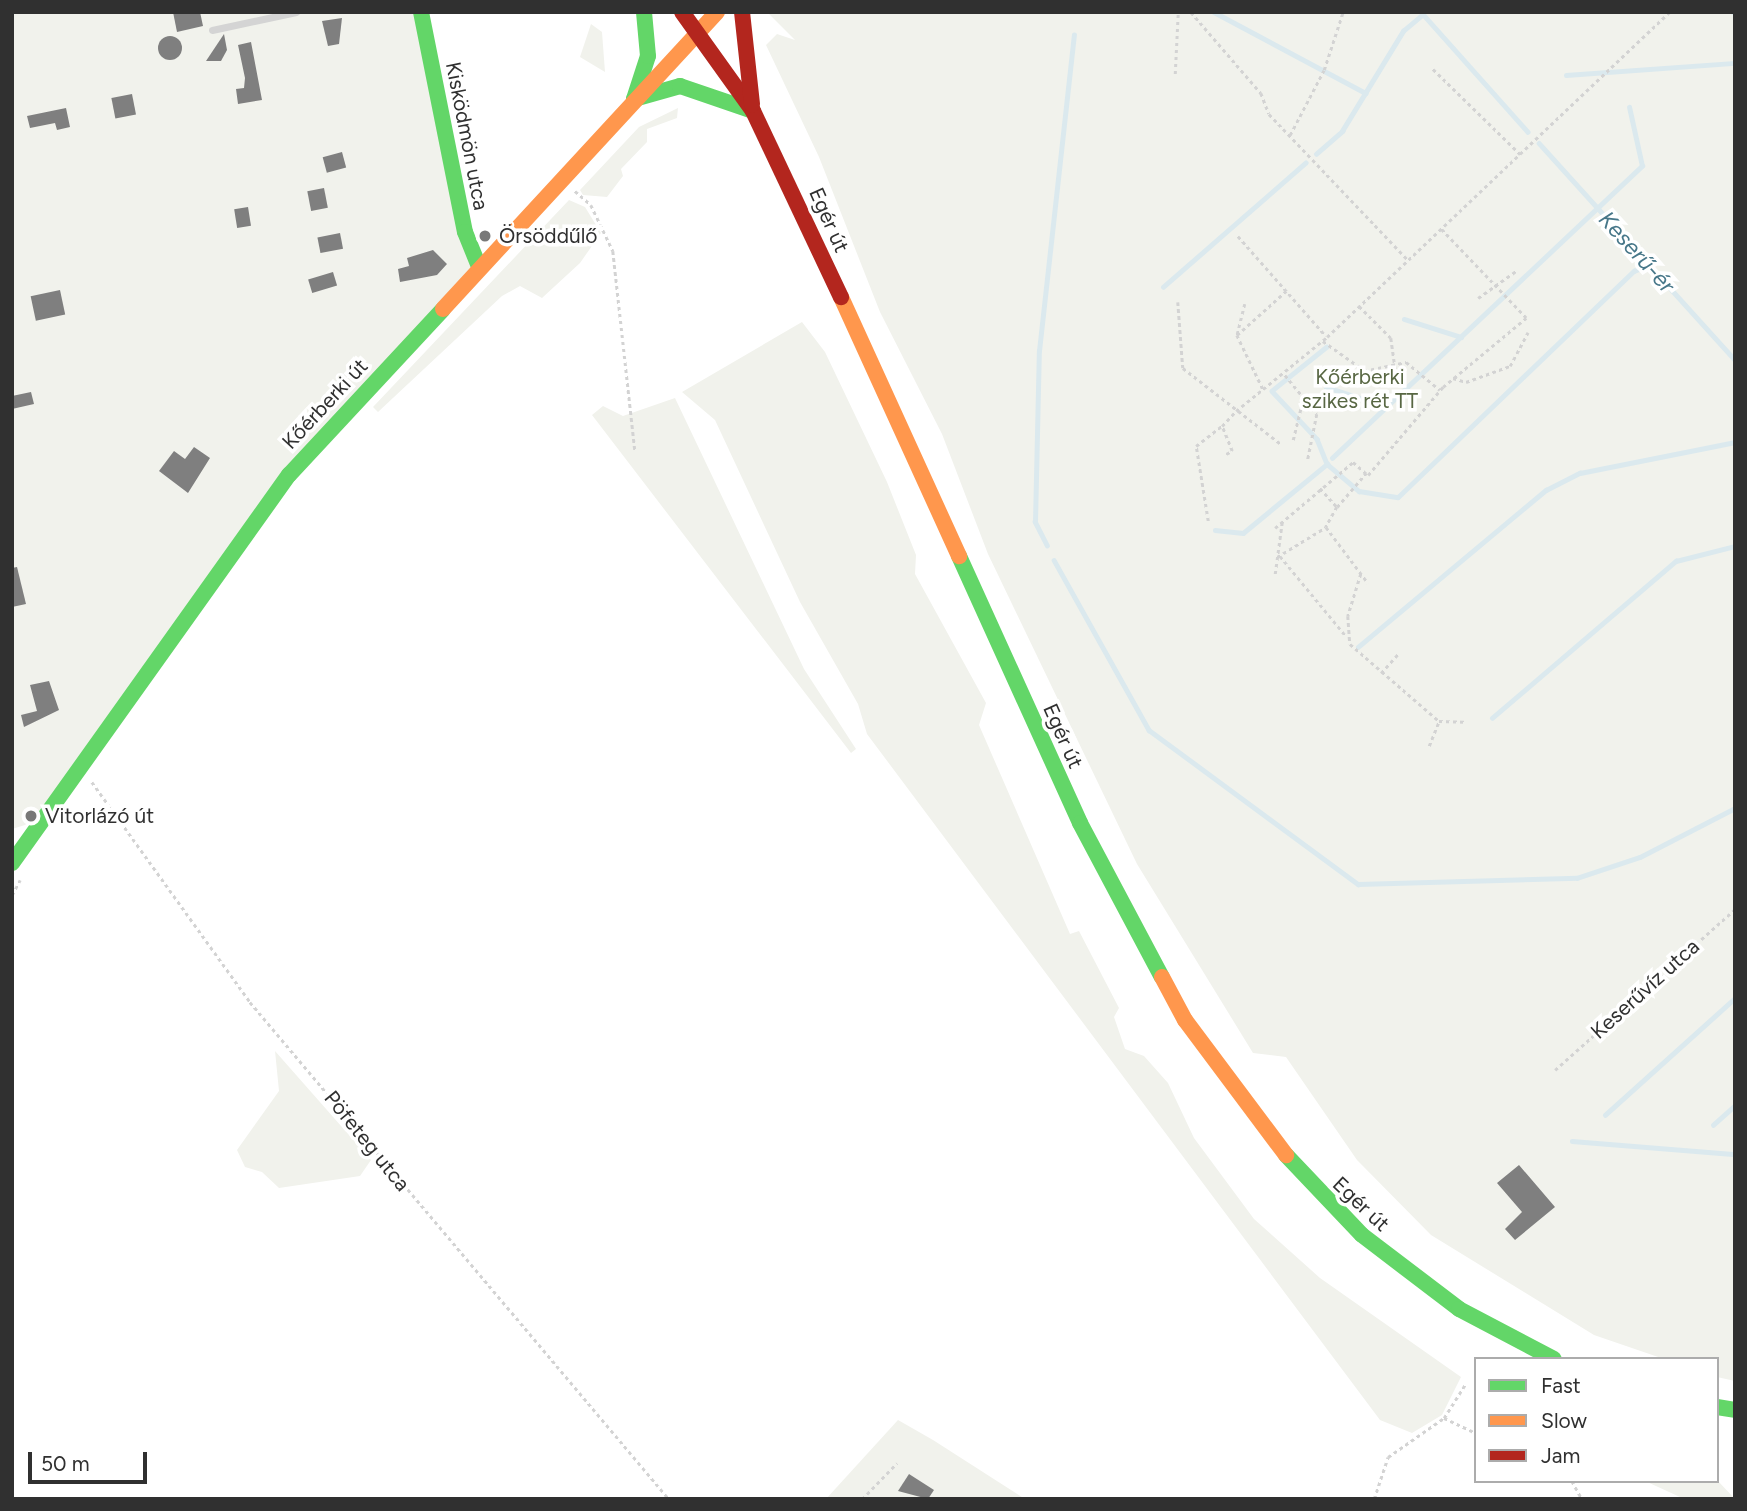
<!DOCTYPE html>
<meta charset="utf-8">
<style>
body{margin:0}
#map{position:relative;width:1747px;height:1511px;overflow:hidden;background:#fff;font-family:Figtree,sans-serif}
div>[style]{position:absolute}
.green>*{inset:0;background:#f1f2ec}
.stream>*{height:4.5px;margin:-2.25px;padding:0 2.25px;transform-origin:2.25px;border-radius:2.25px;background:#dbe9ee}
.building>*{inset:0;background:#7f7f7f;transform-origin:0 0}
.round{border-radius:50%}
.path>*{height:2.5px;margin-top:-1.25px;transform-origin:0;background:repeating-linear-gradient(90deg,#d3d3d3 0 3.5px,transparent 0 7px)}
.lane>*{height:7px;margin:-3.5px;padding:0 3.5px;transform-origin:3.5px;border-radius:3.5px;background:#d4d4d4}
.fast>*{height:16px;margin:-8px;padding:0 8px;transform-origin:8px;border-radius:8px;background:#63d668}
.slow>*{height:16px;margin:-8px;padding:0 8px;transform-origin:8px;border-radius:8px;background:#ff974d}
.jam>*{height:16px;margin:-8px;padding:0 8px;transform-origin:8px;border-radius:8px;background:#b3261e}
.dots>*{width:19px;height:19px;translate:-50% -50%;box-sizing:border-box;border:4px solid #fff;border-radius:50%}
span{translate:-50% -50%;white-space:nowrap;text-align:center;line-height:1.15;-webkit-text-stroke:7px #fff;paint-order:stroke}
.street-label{font-size:21px;color:#303030}
.poi-label{font-size:21px;color:#303030}
.left{translate:0 -50%;text-align:left}
.park-label{font-size:21px;color:#586743}
.water-label{font-size:23px;color:#477789;font-style:italic}
.frame{position:absolute;inset:0;border:14px solid #303030;pointer-events:none}
.legend{position:absolute;left:1474px;top:1357px;width:245px;height:126px;box-sizing:border-box;background:#fff;border:2px solid #acacac;margin:0;padding:9px 12px;list-style:none;font-size:21px;color:#303030}
.legend li{display:flex;align-items:center;gap:14px;height:35px}
.legend b{width:35px;border:2px solid #acacac}
.scale{position:absolute;left:28px;top:1452px;width:119px;height:32px;box-sizing:border-box;border:4px solid #303030;border-top:0;padding-left:9px;font-size:21px;line-height:24px;white-space:nowrap;color:#303030;-webkit-text-stroke:5px #fff;paint-order:stroke}
</style>
<div id="map">
<div class="green">
<i style="clip-path:polygon(12px 12px,421px 12px,479px 266px,335px 424px,81px 773px,25px 825px,12px 829px)"></i>
<i style="clip-path:polygon(767px 12px,1735px 12px,1735px 1381px,1717px 1377px,1717px 1359px,1664px 1359px,1594px 1335px,1431px 1235px,1357px 1160px,1286px 1057px,1253px 1053px,1137px 864px,988px 554px,942px 434px,880px 312px,819px 157px,766px 45px,777px 34px,795px 40px)"></i>
<i style="clip-path:polygon(591px 24px,602px 32px,605px 72px,580px 57px)"></i>
<i style="clip-path:polygon(678px 108px,677px 118px,647px 129px,647px 142px,621px 169px,623px 176px,607px 197px,583px 195px,580px 190px,639px 127px)"></i>
<i style="clip-path:polygon(569px 200px,585px 207px,601px 233px,580px 263px,542px 298px,520px 286px,502px 296px,378px 412px,373px 407px)"></i>
<i style="clip-path:polygon(802px 322px,825px 352px,887px 482px,916px 555px,915px 574px,986px 703px,979px 725px,1070px 934px,1079px 931px,1119px 1008px,1114px 1017px,1125px 1049px,1144px 1056px,1168px 1083px,1194px 1138px,1254px 1219px,1320px 1278px,1461px 1377px,1442px 1415px,1412px 1433px,1380px 1420px,867px 734px,858px 704px,800px 602px,715px 420px,682px 392px)"></i>
<i style="clip-path:polygon(675px 398px,804px 669px,856px 749px,851px 753px,592px 415px,603px 406px,623px 416px)"></i>
<i style="clip-path:polygon(275px 1051px,371px 1160px,360px 1176px,279px 1188px,262px 1172px,245px 1167px,237px 1150px,279px 1091px)"></i>
<i style="clip-path:polygon(898px 1420px,933px 1440px,1025px 1499px,826px 1499px)"></i>
<i style="clip-path:polygon(1717px 1480px,1735px 1499px,1680px 1497px,1645px 1481px)"></i>
</div>
<div class="stream">
<i style="left:1214px;top:12px;width:172px;rotate:28.1deg"></i>
<i style="left:1733px;top:12px;width:2px;rotate:27deg"></i>
<i style="left:1422px;top:13px;width:159px;rotate:48.3deg"></i>
<i style="left:1566px;top:75px;width:169px;rotate:-4.1deg"></i>
<i style="left:1539px;top:143px;width:292px;rotate:47.9deg"></i>
<i style="left:1316px;top:154px;width:35px;rotate:-41deg"></i>
<i style="left:1342px;top:131px;width:117px;rotate:-58.6deg"></i>
<i style="left:1403px;top:31px;width:26px;rotate:-40deg"></i>
<i style="left:1163px;top:287px;width:189px;rotate:-41.1deg"></i>
<i style="left:1404px;top:319px;width:60px;rotate:17.5deg"></i>
<i style="left:1327px;top:347px;width:70px;rotate:141.3deg"></i>
<i style="left:1272px;top:391px;width:66px;rotate:46.8deg"></i>
<i style="left:1317px;top:439px;width:27px;rotate:68deg"></i>
<i style="left:1327px;top:464px;width:42px;rotate:40.2deg"></i>
<i style="left:1359px;top:491px;width:39px;rotate:9deg"></i>
<i style="left:1398px;top:497px;width:327px;rotate:-43.8deg"></i>
<i style="left:1634px;top:271px;width:16px;rotate:-22deg"></i>
<i style="left:1326px;top:387px;width:65px;rotate:17.9deg"></i>
<i style="left:1332px;top:458px;width:426px;rotate:-43.3deg"></i>
<i style="left:1642px;top:166px;width:60px;rotate:-102.4deg"></i>
<i style="left:1215px;top:530px;width:28px;rotate:6deg"></i>
<i style="left:1243px;top:533px;width:109px;rotate:-39.4deg"></i>
<i style="left:1047px;top:546px;width:27px;rotate:-117deg"></i>
<i style="left:1035px;top:522px;width:171px;rotate:-88.7deg"></i>
<i style="left:1039px;top:351px;width:318px;rotate:-83.7deg"></i>
<i style="left:1054px;top:560px;width:195px;rotate:60.8deg"></i>
<i style="left:1149px;top:730px;width:260px;rotate:36.4deg"></i>
<i style="left:1358px;top:884px;width:219px;rotate:-1.6deg"></i>
<i style="left:1577px;top:878px;width:66px;rotate:-18.4deg"></i>
<i style="left:1640px;top:857px;width:107px;rotate:-27.3deg"></i>
<i style="left:1358px;top:647px;width:245px;rotate:-39.9deg"></i>
<i style="left:1546px;top:490px;width:38px;rotate:-27deg"></i>
<i style="left:1580px;top:473px;width:158px;rotate:-11.3deg"></i>
<i style="left:1492px;top:718px;width:242px;rotate:-40.5deg"></i>
<i style="left:1676px;top:561px;width:61px;rotate:-14.3deg"></i>
<i style="left:1605px;top:1115px;width:175px;rotate:-42deg"></i>
<i style="left:1713px;top:1125px;width:30px;rotate:-42deg"></i>
<i style="left:1572px;top:1141px;width:164px;rotate:4.6deg"></i>
</div>
<div class="building">
<i style="clip-path:polygon(173px 12px,200px 12px,203px 26px,177px 32px)"></i>
<i style="clip-path:polygon(342px 18px,339px 44px,328px 46px,322px 21px)"></i>
<i style="clip-path:polygon(224px 34px,227px 50px,221px 61px,206px 61px)"></i>
<i class="round" style="left:158px;top:36px;width:24px;height:24px"></i>
<i style="clip-path:polygon(251px 42px,262px 100px,238px 104px,236px 89px,244px 88px,245px 78px,238px 45px)"></i>
<i style="left:132px;top:94px;width:21px;height:21px;rotate:79deg"></i>
<i style="clip-path:polygon(66px 108px,70px 127px,57px 130px,55px 123px,30px 128px,27px 116px)"></i>
<i style="left:342px;top:152px;width:16px;height:20px;rotate:75deg"></i>
<i style="left:324px;top:188px;width:20px;height:17px;rotate:79deg"></i>
<i style="left:248px;top:207px;width:19px;height:14px;rotate:81deg"></i>
<i style="left:340px;top:233px;width:16px;height:23px;rotate:79deg"></i>
<i style="clip-path:polygon(433px 250px,447px 264px,437px 275px,400px 282px,398px 269px,409px 266px,407px 258px)"></i>
<i style="left:333px;top:272px;width:14px;height:26px;rotate:73deg"></i>
<i style="left:60px;top:290px;width:25px;height:30px;rotate:78deg"></i>
<i style="clip-path:polygon(31px 392px,34px 404px,12px 409px,12px 396px)"></i>
<i style="clip-path:polygon(194px 447px,210px 458px,188px 493px,159px 471px,174px 451px,185px 459px)"></i>
<i style="clip-path:polygon(17px 567px,26px 604px,12px 607px,12px 568px)"></i>
<i style="clip-path:polygon(49px 681px,59px 710px,24px 727px,21px 715px,37px 711px,30px 685px)"></i>
<i style="clip-path:polygon(1519px 1165px,1555px 1207px,1515px 1240px,1505px 1229px,1522px 1212px,1497px 1183px)"></i>
<i style="clip-path:polygon(909px 1474px,934px 1490px,928px 1499px,898px 1491px)"></i>
</div>
<div class="path">
<i style="left:1191px;top:12px;width:107px;rotate:49.2deg"></i>
<i style="left:1261px;top:93px;width:22px;rotate:69deg"></i>
<i style="left:1269px;top:114px;width:202px;rotate:46.4deg"></i>
<i style="left:1433px;top:69px;width:122px;rotate:44.3deg"></i>
<i style="left:1175px;top:74px;width:62px;rotate:-87.2deg"></i>
<i style="left:1290px;top:135px;width:73px;rotate:-62.4deg"></i>
<i style="left:1324px;top:70px;width:61px;rotate:-71.9deg"></i>
<i style="left:575px;top:191px;width:21px;rotate:41deg"></i>
<i style="left:591px;top:205px;width:51px;rotate:64.4deg"></i>
<i style="left:613px;top:251px;width:200px;rotate:83.7deg"></i>
<i style="left:1238px;top:236px;width:133px;rotate:48.7deg"></i>
<i style="left:1478px;top:298px;width:47px;rotate:-35.4deg"></i>
<i style="left:1178px;top:302px;width:66px;rotate:85.7deg"></i>
<i style="left:1183px;top:368px;width:124px;rotate:37.8deg"></i>
<i style="left:1245px;top:304px;width:32px;rotate:104deg"></i>
<i style="left:1237px;top:335px;width:62px;rotate:64.3deg"></i>
<i style="left:1359px;top:306px;width:45px;rotate:45deg"></i>
<i style="left:1391px;top:338px;width:37px;rotate:82deg"></i>
<i style="left:1396px;top:375px;width:6px;rotate:149deg"></i>
<i style="left:1237px;top:335px;width:66px;rotate:-41.9deg"></i>
<i style="left:1323px;top:341px;width:60px;rotate:35.5deg"></i>
<i style="left:1364px;top:371px;width:43px;rotate:-12.1deg"></i>
<i style="left:1406px;top:362px;width:44px;rotate:39.5deg"></i>
<i style="left:1285px;top:375px;width:50px;rotate:50.6deg"></i>
<i style="left:1317px;top:414px;width:46px;rotate:101.3deg"></i>
<i style="left:1453px;top:378px;width:14px;rotate:17deg"></i>
<i style="left:1466px;top:382px;width:47px;rotate:-20deg"></i>
<i style="left:1510px;top:366px;width:38px;rotate:-62deg"></i>
<i style="left:1293px;top:440px;width:42px;rotate:-76.3deg"></i>
<i style="left:1226px;top:454px;width:7px;rotate:-27deg"></i>
<i style="left:1232px;top:451px;width:27px;rotate:-112deg"></i>
<i style="left:1222px;top:426px;width:21px;rotate:-47deg"></i>
<i style="left:1236px;top:411px;width:117px;rotate:-39.1deg"></i>
<i style="left:1327px;top:337px;width:473px;rotate:-43.5deg"></i>
<i style="left:1320px;top:488px;width:25px;rotate:48deg"></i>
<i style="left:1337px;top:507px;width:23px;rotate:119deg"></i>
<i style="left:1326px;top:527px;width:70px;rotate:53.1deg"></i>
<i style="left:1337px;top:507px;width:45px;rotate:-49.5deg"></i>
<i style="left:1208px;top:521px;width:76px;rotate:-99.1deg"></i>
<i style="left:1196px;top:446px;width:33px;rotate:-38deg"></i>
<i style="left:1275px;top:528px;width:102px;rotate:-40.2deg"></i>
<i style="left:1353px;top:462px;width:20px;rotate:41deg"></i>
<i style="left:1368px;top:475px;width:116px;rotate:-49.6deg"></i>
<i style="left:1443px;top:387px;width:108px;rotate:-39.7deg"></i>
<i style="left:1526px;top:318px;width:123px;rotate:-133.7deg"></i>
<i style="left:1280px;top:556px;width:104px;rotate:50.5deg"></i>
<i style="left:1277px;top:557px;width:57px;rotate:-31.5deg"></i>
<i style="left:1275px;top:574px;width:52px;rotate:-82.3deg"></i>
<i style="left:1361px;top:574px;width:44px;rotate:107.2deg"></i>
<i style="left:1348px;top:616px;width:28px;rotate:86deg"></i>
<i style="left:1350px;top:644px;width:118px;rotate:40.9deg"></i>
<i style="left:1439px;top:721px;width:25px;rotate:2deg"></i>
<i style="left:1381px;top:673px;width:25px;rotate:-48deg"></i>
<i style="left:1429px;top:746px;width:27px;rotate:-68deg"></i>
<i style="left:92px;top:782px;width:271px;rotate:54.3deg"></i>
<i style="left:250px;top:1002px;width:650px;rotate:49.87deg"></i>
<i style="left:12px;top:895px;width:17px;rotate:-62deg"></i>
<i style="left:1555px;top:1070px;width:241px;rotate:-41.8deg"></i>
<i style="left:1444px;top:1418px;width:41px;rotate:-57.8deg"></i>
<i style="left:1572px;top:1481px;width:21px;rotate:61deg"></i>
<i style="left:862px;top:1499px;width:50px;rotate:-45.8deg"></i>
<i style="left:1374px;top:1499px;width:44px;rotate:-71.6deg"></i>
<i style="left:1388px;top:1457px;width:68px;rotate:-34.9deg"></i>
<i style="left:1444px;top:1418px;width:35px;rotate:25deg"></i>
</div>
<div class="lane">
<i style="left:212px;top:30px;width:86px;rotate:-12.1deg"></i>
</div>
<div class="fast">
<i style="left:421px;top:12px;width:224px;rotate:78.7deg"></i>
<i style="left:465px;top:232px;width:37px;rotate:68deg"></i>
<i style="left:634px;top:99px;width:48px;rotate:-15.8deg"></i>
<i style="left:680px;top:86px;width:77px;rotate:18.9deg"></i>
<i style="left:634px;top:99px;width:45px;rotate:-72deg"></i>
<i style="left:648px;top:56px;width:44px;rotate:-95.2deg"></i>
<i style="left:959px;top:556px;width:293px;rotate:65.6deg"></i>
<i style="left:1080px;top:823px;width:174px;rotate:62deg"></i>
<i style="left:12px;top:863px;width:477px;rotate:-54.5deg"></i>
<i style="left:289px;top:475px;width:226px;rotate:-47.1deg"></i>
<i style="left:1286px;top:1155px;width:110px;rotate:46.5deg"></i>
<i style="left:1362px;top:1235px;width:122px;rotate:37.3deg"></i>
<i style="left:1459px;top:1309px;width:107px;rotate:27.8deg"></i>
<i style="left:1717px;top:1407px;width:18px;rotate:9deg"></i>
</div>
<div class="slow">
<i style="left:841px;top:297px;width:285px;rotate:65.5deg"></i>
<i style="left:443px;top:309px;width:404px;rotate:-47.3deg"></i>
<i style="left:1162px;top:977px;width:49px;rotate:61.9deg"></i>
<i style="left:1185px;top:1020px;width:169px;rotate:53.2deg"></i>
</div>
<div class="jam">
<i style="left:682px;top:12px;width:122px;rotate:54.4deg"></i>
<i style="left:753px;top:111px;width:206px;rotate:64.7deg"></i>
<i style="left:742px;top:12px;width:93px;rotate:83.8deg"></i>
</div>
<div class="dots">
<i style="left:485px;top:236px;background:#787878"></i>
<i style="left:31px;top:816px;background:#787878"></i>
</div>
<div class="street-label">
<span style="left:467px;top:136px;rotate:79deg">Kisködmön utca</span>
<span style="left:829px;top:220px;rotate:66deg">Egér út</span>
<span style="left:325px;top:404px;rotate:-47deg">Kőérberki út</span>
<span style="left:1063px;top:736px;rotate:66deg">Egér út</span>
<span style="left:1645px;top:989px;rotate:-42deg">Keserűvíz utca</span>
<span style="left:367px;top:1141px;rotate:51deg">Pöfeteg utca</span>
<span style="left:1361px;top:1204px;rotate:43deg">Egér út</span>
</div>
<div class="poi-label">
<span class="left" style="left:499px;top:236px">Örsöddűlő</span>
<span class="left" style="left:45px;top:816px">Vitorlázó út</span>
</div>
<div class="park-label">
<span style="left:1360px;top:389px">Kőérberki<br>szikes rét TT</span>
</div>
<div class="water-label">
<span style="left:1637px;top:252px;rotate:48deg">Keserű-ér</span>
</div>
<div class="frame"></div>
<ul class="legend">
<li><b style="height:9px;background:#63d668"></b>Fast</li>
<li><b style="height:9px;background:#ff974d"></b>Slow</li>
<li><b style="height:9px;background:#b3261e"></b>Jam</li>
</ul>
<div class="scale">50 m</div>
</div>
